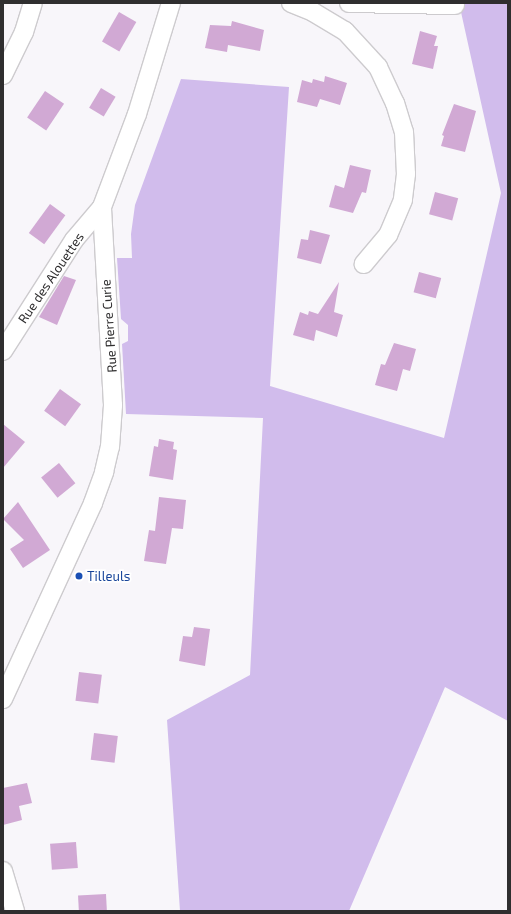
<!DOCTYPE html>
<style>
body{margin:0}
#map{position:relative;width:511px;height:914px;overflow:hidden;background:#f8f6fa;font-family:"Exo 2",sans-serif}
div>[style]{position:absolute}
.green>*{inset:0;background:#d1bcec}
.building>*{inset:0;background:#d1a9d4;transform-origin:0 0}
.roads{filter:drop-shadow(1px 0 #cdcbce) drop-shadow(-1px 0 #cdcbce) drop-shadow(0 1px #cdcbce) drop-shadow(0 -1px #cdcbce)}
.minor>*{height:18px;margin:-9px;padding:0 9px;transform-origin:9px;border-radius:9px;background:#fff}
.dots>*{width:11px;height:11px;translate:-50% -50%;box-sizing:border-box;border:2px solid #fff;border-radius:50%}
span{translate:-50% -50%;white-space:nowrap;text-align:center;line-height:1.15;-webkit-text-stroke:3.5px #fff;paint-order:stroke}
.street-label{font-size:13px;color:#2f2e2f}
.transit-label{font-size:13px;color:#164399}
.left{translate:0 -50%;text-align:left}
.frame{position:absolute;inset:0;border:4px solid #2f2e2f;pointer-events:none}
</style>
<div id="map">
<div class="green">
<i style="clip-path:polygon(459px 3px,508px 3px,508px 721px,445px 687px,349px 911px,180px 911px,167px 720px,250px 675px,263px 418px,126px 414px,122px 344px,128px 341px,128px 325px,121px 319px,117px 258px,132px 258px,131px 234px,135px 205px,181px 79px,289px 87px,270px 386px,444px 438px,501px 193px)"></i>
</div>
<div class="building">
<i style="left:119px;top:12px;width:20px;height:34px;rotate:30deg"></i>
<i style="clip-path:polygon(232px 21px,264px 30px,260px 51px,228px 45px,227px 52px,205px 48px,210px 25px,231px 26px)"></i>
<i style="clip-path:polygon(420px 31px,437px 36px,434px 46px,438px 46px,433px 69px,412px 64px)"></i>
<i style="clip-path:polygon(325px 76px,347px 83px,340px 105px,320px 99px,317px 107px,297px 102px,302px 80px,312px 83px,313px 79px,324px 82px)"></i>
<i style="left:101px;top:88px;width:17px;height:23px;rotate:31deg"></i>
<i style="left:45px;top:91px;width:23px;height:32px;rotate:34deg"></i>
<i style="clip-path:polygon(454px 104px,476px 111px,465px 152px,441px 146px,444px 136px,442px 135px)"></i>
<i style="clip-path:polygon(350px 165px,371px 170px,366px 193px,362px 192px,353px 213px,329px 207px,335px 185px,344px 188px)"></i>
<i style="left:435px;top:192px;width:24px;height:23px;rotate:15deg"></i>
<i style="left:50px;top:204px;width:19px;height:36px;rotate:36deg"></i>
<i style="clip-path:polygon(310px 230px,330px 235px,321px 264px,297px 258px,301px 239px,308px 240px)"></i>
<i style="left:419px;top:272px;width:23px;height:21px;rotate:15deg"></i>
<i style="clip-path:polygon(64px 276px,76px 280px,57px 325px,39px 317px)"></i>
<i style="clip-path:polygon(339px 282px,334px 312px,343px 315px,337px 337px,316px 330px,314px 341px,293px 335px,300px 312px,308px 315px,309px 311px,318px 314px)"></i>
<i style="clip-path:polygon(394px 343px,416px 349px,410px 371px,403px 369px,397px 391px,375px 385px,381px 364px,385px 365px)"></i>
<i style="left:60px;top:389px;width:26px;height:27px;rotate:36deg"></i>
<i style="clip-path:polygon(3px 424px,25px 442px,3px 468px)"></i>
<i style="clip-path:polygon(159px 439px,174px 442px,173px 449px,177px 450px,173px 480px,149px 476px,154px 446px,158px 447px)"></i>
<i style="left:59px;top:463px;width:26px;height:23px;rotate:51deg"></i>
<i style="clip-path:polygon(159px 497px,186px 500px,183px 529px,172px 528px,166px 564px,144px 561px,149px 530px,155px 531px)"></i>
<i style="clip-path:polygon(18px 502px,50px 550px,23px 568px,10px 549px,24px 540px,3px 519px)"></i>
<i style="clip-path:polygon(194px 627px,210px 629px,205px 666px,179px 661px,183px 636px,192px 637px)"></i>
<i style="left:79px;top:672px;width:23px;height:29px;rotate:7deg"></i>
<i style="left:94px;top:733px;width:24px;height:27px;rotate:7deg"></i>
<i style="clip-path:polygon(27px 783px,32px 803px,19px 806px,22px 820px,3px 825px,3px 788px)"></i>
<i style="left:76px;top:842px;width:26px;height:26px;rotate:86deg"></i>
<i style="left:106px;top:894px;width:17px;height:28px;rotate:87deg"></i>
</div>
<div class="roads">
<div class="minor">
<i style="left:291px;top:3px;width:24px;rotate:22deg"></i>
<i style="left:313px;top:12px;width:37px;rotate:31deg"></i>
<i style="left:345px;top:31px;width:49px;rotate:47.5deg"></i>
<i style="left:378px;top:67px;width:40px;rotate:65deg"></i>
<i style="left:395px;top:103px;width:30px;rotate:73deg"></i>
<i style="left:404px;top:132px;width:42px;rotate:87.3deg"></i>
<i style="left:406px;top:174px;width:26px;rotate:97deg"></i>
<i style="left:403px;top:200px;width:38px;rotate:113deg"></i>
<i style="left:388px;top:235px;width:38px;rotate:130deg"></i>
<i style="left:349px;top:3px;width:106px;rotate:1.1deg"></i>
<i style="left:3px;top:75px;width:48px;rotate:-64deg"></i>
<i style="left:24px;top:32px;width:30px;rotate:-73deg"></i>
<i style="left:3px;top:351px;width:132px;rotate:-57.4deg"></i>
<i style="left:74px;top:240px;width:43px;rotate:-49.7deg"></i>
<i style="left:3px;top:699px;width:216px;rotate:-65.3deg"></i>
<i style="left:93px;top:503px;width:33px;rotate:-70deg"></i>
<i style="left:104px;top:472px;width:26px;rotate:-77deg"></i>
<i style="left:110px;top:447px;width:42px;rotate:-85.9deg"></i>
<i style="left:113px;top:405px;width:198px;rotate:-93.2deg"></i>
<i style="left:102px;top:207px;width:99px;rotate:-69.4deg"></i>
<i style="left:137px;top:114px;width:116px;rotate:-73deg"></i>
<i style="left:3px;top:871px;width:42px;rotate:73.3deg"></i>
</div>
</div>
<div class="dots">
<i style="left:79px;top:576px;background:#1a4fb4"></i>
</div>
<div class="street-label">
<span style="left:51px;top:278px;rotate:-56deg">Rue des Alouettes</span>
<span style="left:109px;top:326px;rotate:-94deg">Rue Pierre Curie</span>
</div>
<div class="transit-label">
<span class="left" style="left:87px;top:576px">Tilleuls</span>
</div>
<div class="frame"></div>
</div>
